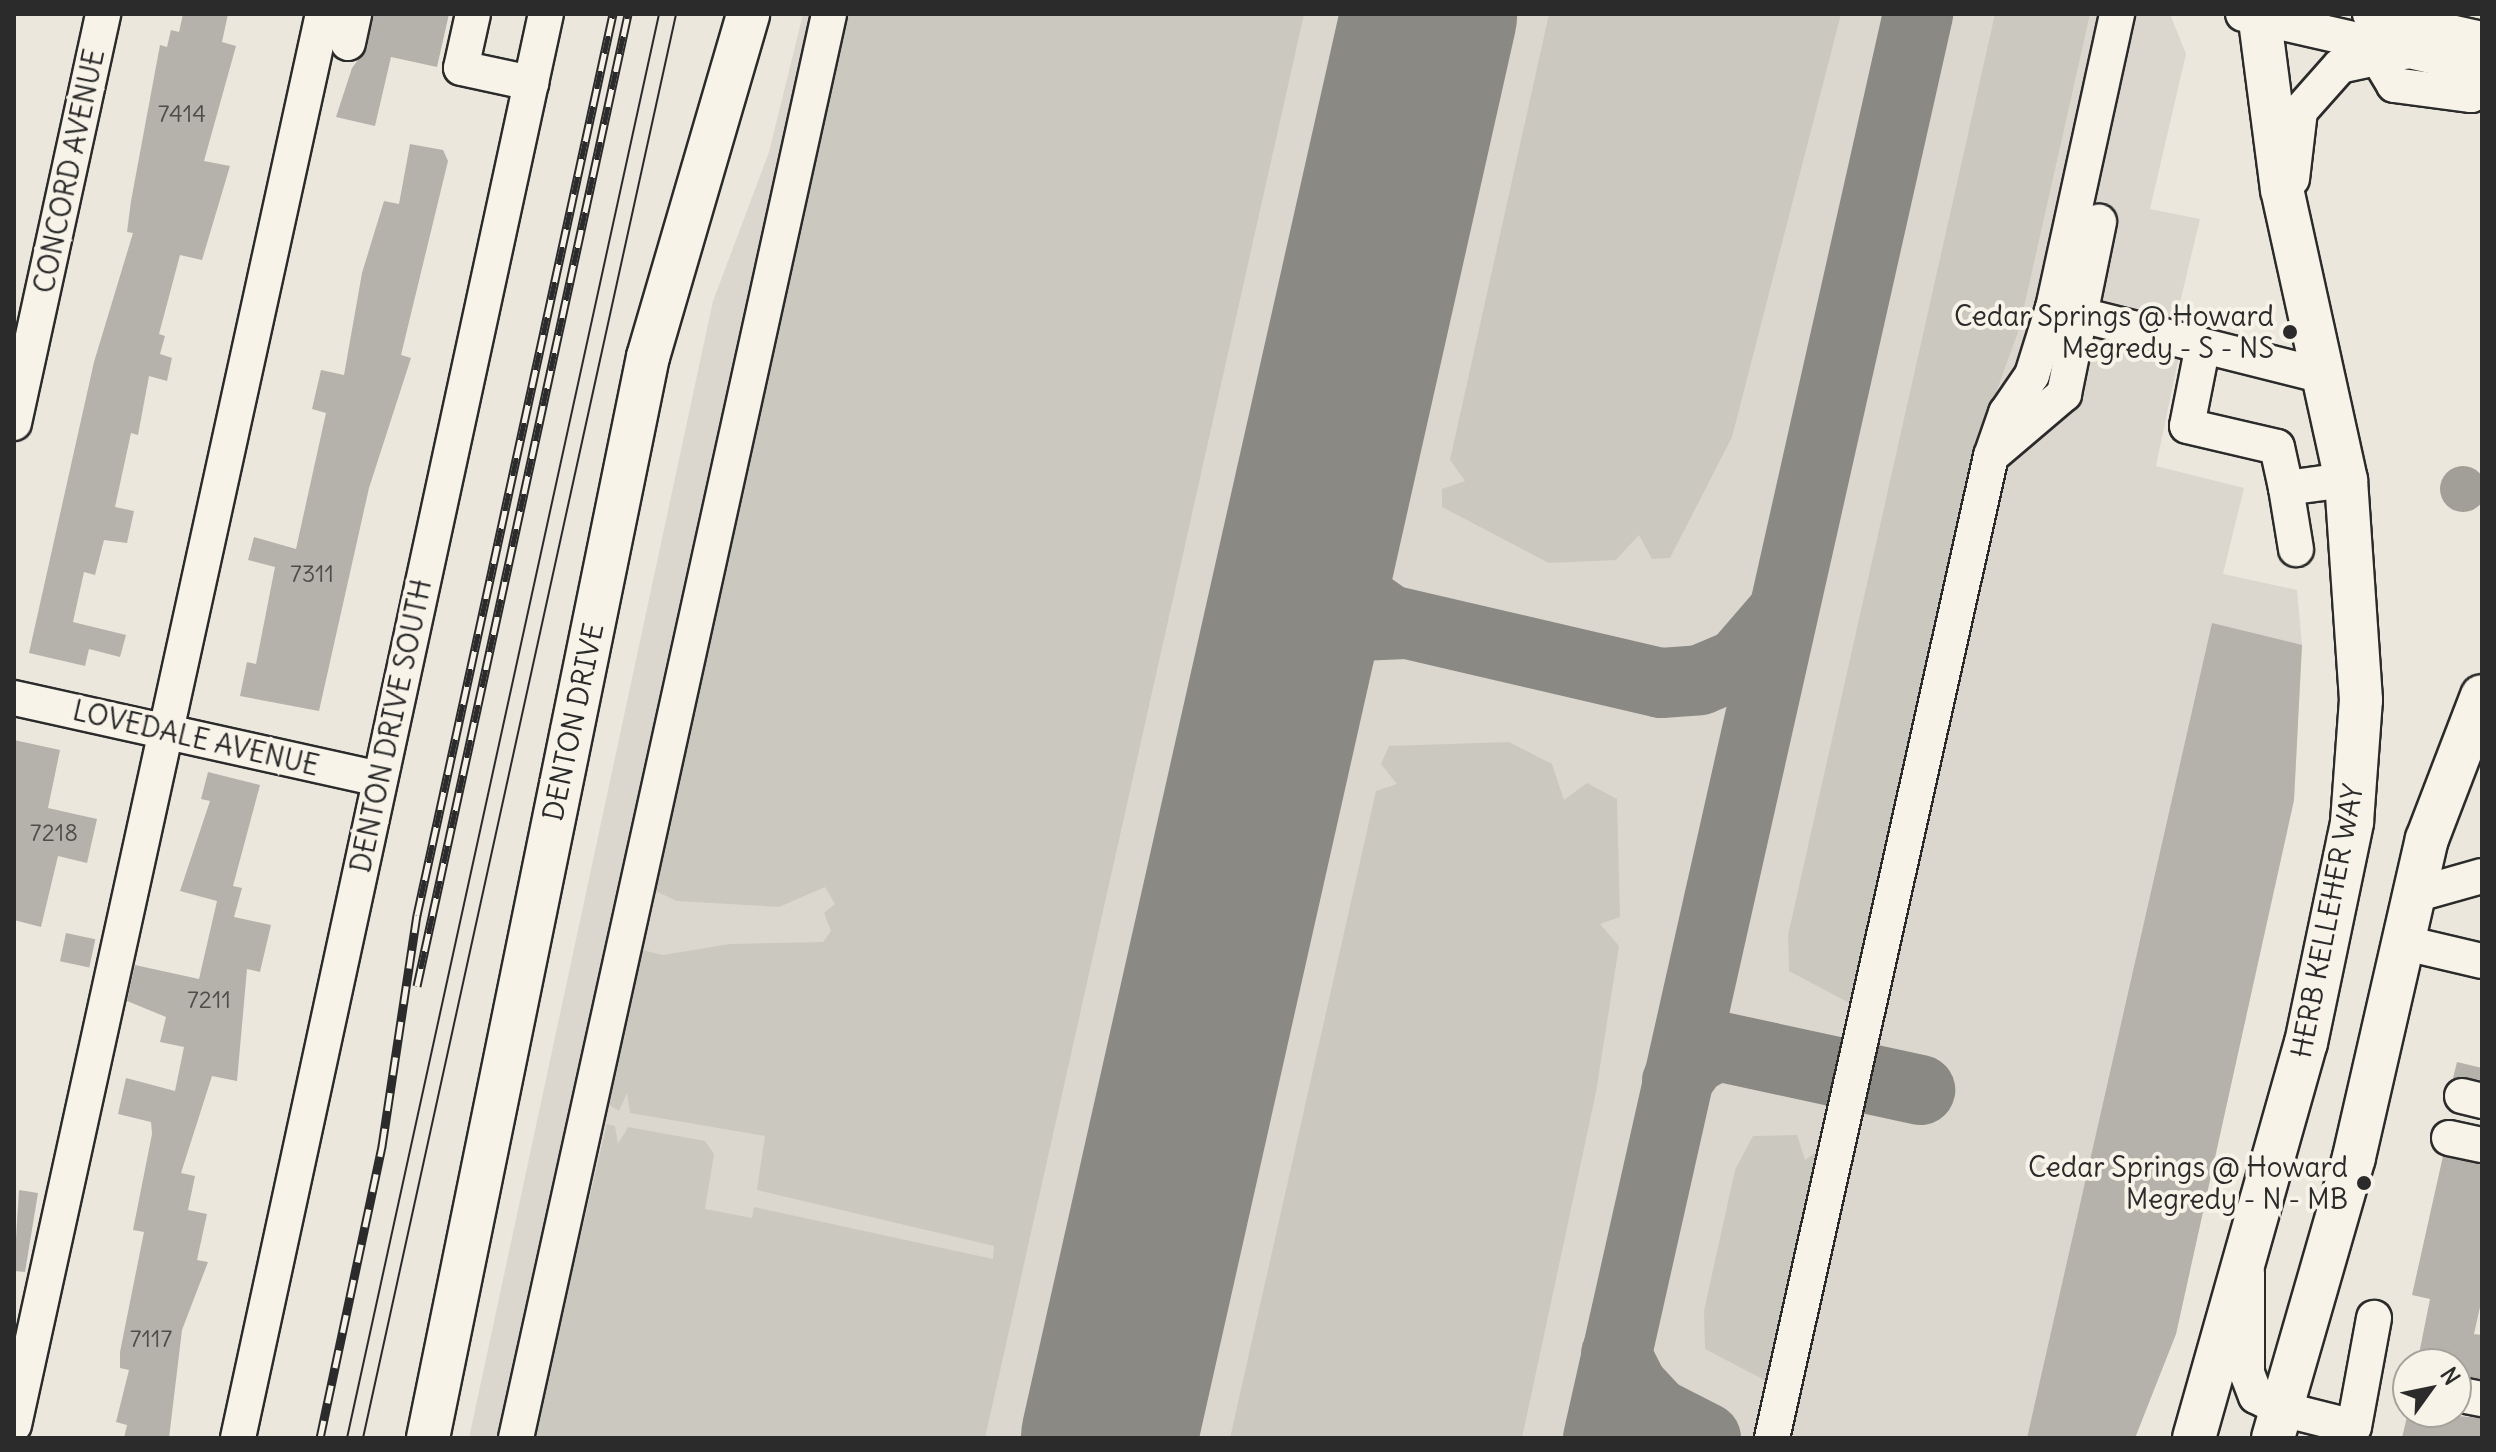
<!DOCTYPE html>
<style>
body{margin:0}
#map{position:relative;width:2496px;height:1452px;overflow:hidden;background:#ebe7dd;font-family:Delius,sans-serif}
div>[style]{position:absolute}
.built>*{inset:0;background:#dbd7ce}
.green>*{inset:0;background:#cbc8bf}
.water>*{inset:0;background:#a29f98}
.round{border-radius:50%}
.taxiway>*{height:70px;margin:-35px;padding:0 35px;transform-origin:35px;border-radius:35px;background:#8b8984}
.runway>*{height:176px;margin:-88px;padding:0 88px;transform-origin:88px;border-radius:88px;background:#8b8984}
.building>*{inset:0;background:#b5b2ab;transform-origin:0 0}
.roads{filter:drop-shadow(2px 0 #2b2b2b) drop-shadow(-2px 0 #2b2b2b) drop-shadow(0 2px #2b2b2b) drop-shadow(0 -2px #2b2b2b)}
.minor>*{height:34px;margin:-17px;padding:0 17px;transform-origin:17px;border-radius:17px;background:#f7f3e8}
.major>*{height:42px;margin:-21px;padding:0 21px;transform-origin:21px;border-radius:21px;background:#f7f3e8}
.tram>*{height:2px;margin:-1px;padding:0 1px;transform-origin:1px;border-radius:1px;background:#2b2b2b}
.rail>*{height:9px;margin-top:-4.5px;transform-origin:0;background:repeating-linear-gradient(90deg,#f7f3e8 0 18px,#2b2b2b 0 36px);box-sizing:border-box;border-block:2px solid #2b2b2b}
.dots>*{width:22px;height:22px;translate:-50% -50%;box-sizing:border-box;border:4px solid #f7f3e8;border-radius:50%}
span{translate:-50% -50%;white-space:nowrap;text-align:center;line-height:1.15;-webkit-text-stroke:8px #f7f3e8;paint-order:stroke}
.number-label{font-size:24px;color:#4e4d4b}
.number-label span{-webkit-text-stroke-width:0}
.street-label{font-size:28px;color:#2b2b2b}
.poi-label{font-size:28px;color:#2b2b2b}
.right{translate:-100% -50%;text-align:right}
.frame{position:absolute;inset:0;border:16px solid #2b2b2b;pointer-events:none}
.north{position:absolute;left:2392px;top:1348px;width:80px;height:80px;box-sizing:border-box;background:#f7f3e8;border:2px solid #a5a39c;border-radius:50%;rotate:57deg;font-size:22px;font-weight:700;line-height:32px;text-align:center;color:#2b2b2b}
.north::after{content:'';display:block;margin:auto;width:28px;height:36px;background:#2b2b2b;clip-path:polygon(50% 0,100% 100%,50% 72%,0 100%)}
</style>
<div id="map">
<div class="built">
<i style="clip-path:polygon(803px 14px,2170px 14px,2186px 54px,2150px 209px,2200px 219px,2168px 353px,2179px 356px,2156px 466px,2244px 488px,2223px 574px,2297px 590px,2302px 645px,2294px 800px,2176px 1334px,2135px 1438px,469px 1438px,713px 301px,769px 152px)"></i>
</div>
<div class="green">
<i style="clip-path:polygon(848px 14px,1304px 14px,985px 1438px,533px 1438px,607px 1124px,615px 1126px,618px 1144px,628px 1127px,705px 1141px,714px 1154px,705px 1209px,752px 1218px,754px 1207px,993px 1259px,994px 1246px,757px 1190px,765px 1136px,630px 1113px,627px 1093px,619px 1111px,605px 1102px,638px 949px,663px 955px,730px 944px,823px 942px,831px 931px,824px 913px,835px 904px,825px 887px,779px 907px,677px 901px,651px 889px)"></i>
<i style="clip-path:polygon(1549px 14px,1841px 14px,1732px 437px,1670px 558px,1652px 559px,1639px 535px,1616px 560px,1549px 563px,1442px 507px,1442px 489px,1465px 481px,1450px 460px)"></i>
<i style="clip-path:polygon(1995px 14px,2090px 14px,2019px 329px,1992px 404px,1855px 1006px,1789px 971px,1788px 935px)"></i>
<i style="clip-path:polygon(1509px 742px,1552px 764px,1564px 800px,1587px 783px,1617px 799px,1620px 917px,1600px 924px,1619px 946px,1596px 1092px,1522px 1438px,1230px 1438px,1376px 791px,1397px 784px,1381px 764px,1389px 746px)"></i>
<i style="clip-path:polygon(1797px 1135px,1805px 1160px,1822px 1148px,1772px 1384px,1705px 1349px,1704px 1311px,1735px 1170px,1753px 1136px)"></i>
</div>
<div class="water">
<i class="round" style="left:2440px;top:466px;width:46px;height:46px"></i>
</div>
<div class="taxiway">
<i style="left:1317px;top:512px;width:59px;rotate:71.3deg"></i>
<i style="left:1336px;top:568px;width:41px;rotate:52deg"></i>
<i style="left:1361px;top:600px;width:35px;rotate:35deg"></i>
<i style="left:1390px;top:620px;width:278px;rotate:13.1deg"></i>
<i style="left:1661px;top:683px;width:39px;rotate:-4deg"></i>
<i style="left:1700px;top:680px;width:41px;rotate:-22.8deg"></i>
<i style="left:1738px;top:664px;width:67px;rotate:-49.2deg"></i>
<i style="left:1274px;top:705px;width:40px;rotate:-62deg"></i>
<i style="left:1293px;top:670px;width:45px;rotate:-41.4deg"></i>
<i style="left:1327px;top:640px;width:35px;rotate:-24deg"></i>
<i style="left:1359px;top:626px;width:46px;rotate:-2.5deg"></i>
<i style="left:1677px;top:1081px;width:27px;rotate:-54deg"></i>
<i style="left:1693px;top:1059px;width:27px;rotate:-28deg"></i>
<i style="left:1717px;top:1046px;width:208px;rotate:12.2deg"></i>
<i style="left:1616px;top:1354px;width:36px;rotate:63deg"></i>
<i style="left:1632px;top:1386px;width:37px;rotate:47deg"></i>
<i style="left:1657px;top:1413px;width:55px;rotate:27deg"></i>
<i style="left:1598px;top:1438px;width:1460px;rotate:-77.33deg"></i>
</div>
<div class="runway">
<i style="left:1109px;top:1438px;width:1460px;rotate:-77.33deg"></i>
</div>
<div class="building">
<i style="clip-path:polygon(183px 14px,228px 14px,222px 42px,236px 46px,204px 161px,230px 166px,202px 260px,180px 255px,159px 334px,165px 336px,160px 354px,172px 358px,167px 381px,149px 376px,138px 435px,131px 433px,115px 507px,134px 511px,127px 543px,104px 540px,95px 575px,84px 572px,73px 622px,126px 635px,120px 657px,89px 649px,85px 666px,29px 653px,94px 362px,133px 233px,127px 232px,131px 201px,160px 45px,167px 47px,171px 30px,179px 32px)"></i>
<i style="clip-path:polygon(373px 14px,449px 14px,437px 67px,391px 57px,375px 126px,336px 117px,352px 68px,367px 48px)"></i>
<i style="clip-path:polygon(410px 144px,443px 150px,448px 161px,401px 355px,411px 358px,369px 488px,319px 711px,240px 696px,247px 662px,256px 664px,275px 567px,248px 560px,254px 537px,296px 549px,326px 413px,312px 409px,321px 370px,344px 375px,362px 273px,384px 201px,399px 204px)"></i>
<i style="clip-path:polygon(2212px 623px,2302px 645px,2294px 800px,2176px 1334px,2135px 1438px,2027px 1438px)"></i>
<i style="clip-path:polygon(14px 740px,60px 750px,48px 808px,97px 819px,87px 863px,58px 856px,41px 927px,14px 920px)"></i>
<i style="clip-path:polygon(208px 772px,260px 785px,233px 886px,242px 888px,234px 917px,271px 925px,260px 972px,247px 969px,237px 1081px,212px 1076px,181px 1173px,195px 1176px,188px 1210px,207px 1214px,197px 1260px,208px 1262px,182px 1330px,169px 1438px,124px 1438px,127px 1425px,116px 1422px,129px 1370px,120px 1368px,120px 1352px,144px 1232px,133px 1230px,152px 1134px,151px 1122px,118px 1114px,126px 1078px,175px 1091px,184px 1047px,160px 1042px,166px 1017px,127px 1001px,135px 965px,199px 979px,217px 901px,180px 891px,210px 801px,201px 799px)"></i>
<i style="left:66px;top:933px;width:30px;height:29px;rotate:12deg"></i>
<i style="clip-path:polygon(2457px 1062px,2482px 1068px,2482px 1080px,2453px 1078px)"></i>
<i style="clip-path:polygon(2443px 1156px,2482px 1164px,2482px 1298px,2474px 1334px,2482px 1335px,2482px 1379px,2456px 1375px,2456px 1364px,2417px 1364px,2430px 1299px,2412px 1295px)"></i>
<i style="clip-path:polygon(19px 1190px,38px 1193px,25px 1272px,14px 1271px)"></i>
<i style="clip-path:polygon(2408px 1412px,2482px 1418px,2482px 1438px,2402px 1438px)"></i>
</div>
<div class="roads">
<div class="minor">
<i style="left:473px;top:14px;width:55px;rotate:102.5deg"></i>
<i style="left:461px;top:68px;width:72px;rotate:12.1deg"></i>
<i style="left:2243px;top:14px;width:154px;rotate:12.8deg"></i>
<i style="left:2370px;top:14px;width:115px;rotate:12.6deg"></i>
<i style="left:348px;top:43px;width:30px;rotate:-78deg"></i>
<i style="left:2375px;top:53px;width:37px;rotate:59deg"></i>
<i style="left:2394px;top:85px;width:78px;rotate:7.4deg"></i>
<i style="left:2471px;top:95px;width:13px;rotate:-32deg"></i>
<i style="left:2292px;top:179px;width:68px;rotate:-83.3deg"></i>
<i style="left:2300px;top:111px;width:60px;rotate:-48.4deg"></i>
<i style="left:2340px;top:66px;width:71px;rotate:-12.3deg"></i>
<i style="left:2409px;top:51px;width:75px;rotate:13.1deg"></i>
<i style="left:2053px;top:308px;width:279px;rotate:14.1deg"></i>
<i style="left:2202px;top:350px;width:77px;rotate:101.2deg"></i>
<i style="left:2187px;top:426px;width:92px;rotate:13.1deg"></i>
<i style="left:2277px;top:447px;width:42px;rotate:77.6deg"></i>
<i style="left:2286px;top:488px;width:61px;rotate:-7.6deg"></i>
<i style="left:14px;top:423px;width:419px;rotate:-77.7deg"></i>
<i style="left:1991px;top:456px;width:96px;rotate:-40.3deg"></i>
<i style="left:2064px;top:394px;width:176px;rotate:-78.5deg"></i>
<i style="left:2286px;top:488px;width:62px;rotate:80.7deg"></i>
<i style="left:14px;top:698px;width:374px;rotate:12.5deg"></i>
<i style="left:2411px;top:896px;width:74px;rotate:-15.7deg"></i>
<i style="left:2401px;top:942px;width:83px;rotate:13.2deg"></i>
<i style="left:2462px;top:1096px;width:21px;rotate:14deg"></i>
<i style="left:2449px;top:1138px;width:34px;rotate:12deg"></i>
<i style="left:2247px;top:1273px;width:100px;rotate:90deg"></i>
<i style="left:2247px;top:1373px;width:25px;rotate:69deg"></i>
<i style="left:2256px;top:1396px;width:29px;rotate:27deg"></i>
<i style="left:2282px;top:1409px;width:74px;rotate:14deg"></i>
<i style="left:2354px;top:1427px;width:111px;rotate:-79.6deg"></i>
<i style="left:2456px;top:1394px;width:26px;rotate:11deg"></i>
<i style="left:14px;top:1425px;width:1444px;rotate:-77.65deg"></i>
<i style="left:238px;top:1438px;width:1457px;rotate:-77.8deg"></i>
<i style="left:516px;top:1438px;width:1458px;rotate:-77.6deg"></i>
<i style="left:1772px;top:1438px;width:1006px;rotate:-77.43deg"></i>
<i style="left:1991px;top:456px;width:46px;rotate:-70.8deg"></i>
<i style="left:2006px;top:413px;width:46px;rotate:-55.6deg"></i>
<i style="left:2032px;top:375px;width:70px;rotate:-72.6deg"></i>
<i style="left:2053px;top:308px;width:301px;rotate:-77.7deg"></i>
</div>
<div class="major">
<i style="left:428px;top:1438px;width:1103px;rotate:-78.5deg"></i>
<i style="left:648px;top:357px;width:357px;rotate:-73.7deg"></i>
<i style="left:2194px;top:1438px;width:411px;rotate:-74.2deg"></i>
<i style="left:2306px;top:1043px;width:226px;rotate:-78.2deg"></i>
<i style="left:2352px;top:822px;width:122px;rotate:-85.8deg"></i>
<i style="left:2361px;top:700px;width:221px;rotate:-93.9deg"></i>
<i style="left:2346px;top:480px;width:297px;rotate:-102.4deg"></i>
<i style="left:2282px;top:190px;width:177px;rotate:-97.4deg"></i>
<i style="left:2273px;top:1438px;width:292px;rotate:-73.9deg"></i>
<i style="left:2354px;top:1157px;width:326px;rotate:-77.1deg"></i>
<i style="left:2427px;top:839px;width:153px;rotate:-69deg"></i>
</div>
</div>
<div class="tram">
<i style="left:347px;top:1438px;width:1458px;rotate:-77.64deg"></i>
<i style="left:363px;top:1438px;width:1458px;rotate:-77.6deg"></i>
</div>
<div class="rail">
<i style="left:417px;top:986px;width:995px;rotate:-77.75deg"></i>
<i style="left:320px;top:1438px;width:299px;rotate:-78deg"></i>
<i style="left:382px;top:1146px;width:234px;rotate:-81.4deg"></i>
<i style="left:417px;top:915px;width:922px;rotate:-77.73deg"></i>
</div>
<div class="dots">
<i style="left:2290px;top:332px;background:#2b2b2b"></i>
<i style="left:2364px;top:1183px;background:#2b2b2b"></i>
</div>
<div class="number-label">
<span style="left:182px;top:114px">7414</span>
<span style="left:312px;top:574px">7311</span>
<span style="left:54px;top:833px">7218</span>
<span style="left:209px;top:1000px">7211</span>
<span style="left:151px;top:1339px">7117</span>
</div>
<div class="street-label">
<span style="left:69px;top:171px;rotate:-78deg">CONCORD AVENUE</span>
<span style="left:573px;top:722px;rotate:-78deg">DENTON DRIVE</span>
<span style="left:391px;top:726px;rotate:-78deg">DENTON DRIVE SOUTH</span>
<span style="left:196px;top:738px;rotate:13deg">LOVEDALE AVENUE</span>
<span style="left:2327px;top:921px;rotate:-79deg">HERB KELLEHER WAY</span>
</div>
<div class="poi-label">
<span class="right" style="left:2274px;top:332px">Cedar Springs @ Howard<br>Megredy - S - NS</span>
<span class="right" style="left:2348px;top:1183px">Cedar Springs @ Howard<br>Megredy - N - MB</span>
</div>
<div class="frame"></div>
<div class="north">N</div>
</div>
